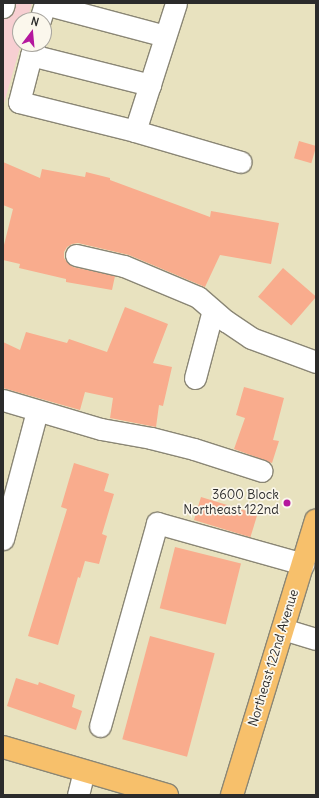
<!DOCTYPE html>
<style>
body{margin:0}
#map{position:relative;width:319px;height:798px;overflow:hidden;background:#e8e2bf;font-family:Delius,sans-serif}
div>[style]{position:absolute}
.built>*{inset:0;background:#f7cfd2}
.building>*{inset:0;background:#f9ac8d;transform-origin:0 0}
.roads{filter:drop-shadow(1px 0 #8a8675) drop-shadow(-1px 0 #8a8675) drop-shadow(0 1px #8a8675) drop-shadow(0 -1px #8a8675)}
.minor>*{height:21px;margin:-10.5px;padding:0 10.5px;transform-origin:10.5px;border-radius:10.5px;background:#fff}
.major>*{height:22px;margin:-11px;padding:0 11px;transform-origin:11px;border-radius:11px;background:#f7c06b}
.dots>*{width:11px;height:11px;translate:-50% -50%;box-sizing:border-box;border:2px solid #fbf7ec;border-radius:50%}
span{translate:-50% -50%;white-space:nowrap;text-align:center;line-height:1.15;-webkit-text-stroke:3.5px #fbf7ec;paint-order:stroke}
.poi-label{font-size:13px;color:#2b2b2b}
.right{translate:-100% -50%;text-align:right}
.street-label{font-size:13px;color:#2b2b2b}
.frame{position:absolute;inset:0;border:4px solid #2b2b2b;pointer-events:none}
.north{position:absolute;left:12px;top:12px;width:40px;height:40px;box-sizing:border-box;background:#fbf7ec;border:1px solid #a8a59f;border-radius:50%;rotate:16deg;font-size:11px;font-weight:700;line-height:16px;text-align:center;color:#2b2b2b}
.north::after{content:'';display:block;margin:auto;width:14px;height:18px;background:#b5179e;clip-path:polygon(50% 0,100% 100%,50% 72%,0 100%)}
</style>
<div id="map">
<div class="built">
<i style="clip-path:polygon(3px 3px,32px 3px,27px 20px,20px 20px,21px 44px,3px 107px)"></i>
</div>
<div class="building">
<i style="left:299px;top:141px;width:18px;height:18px;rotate:16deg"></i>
<i style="clip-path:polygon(3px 162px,40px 178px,42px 169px,85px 177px,86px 172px,110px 178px,110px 180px,210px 217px,211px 211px,279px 223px,271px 264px,220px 255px,205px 287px,129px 255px,78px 243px,72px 244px,67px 247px,64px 252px,64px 258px,68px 263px,73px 267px,115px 276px,112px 290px,66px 282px,66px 279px,19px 268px,20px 264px,3px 260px,3px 249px,13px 209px,3px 205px)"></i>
<i style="left:283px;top:268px;width:44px;height:38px;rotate:41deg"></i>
<i style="clip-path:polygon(125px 307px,168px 324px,153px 363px,172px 367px,163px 406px,159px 405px,156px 427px,110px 418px,113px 398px,85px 392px,80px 410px,3px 388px,3px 342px,20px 350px,26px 332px,67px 343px,69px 339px,107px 352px)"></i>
<i style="clip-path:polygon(244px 387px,284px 398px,273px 440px,279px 441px,272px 463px,234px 449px,245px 418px,236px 415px)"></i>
<i style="clip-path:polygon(74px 463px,109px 474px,104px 491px,114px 494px,102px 534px,107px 536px,99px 564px,85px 561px,80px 578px,78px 577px,58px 645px,28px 636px,67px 509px,61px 507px)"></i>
<i style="left:201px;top:497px;width:59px;height:24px;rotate:17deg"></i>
<i style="left:175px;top:547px;width:68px;height:63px;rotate:14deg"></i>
<i style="left:150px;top:636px;width:67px;height:107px;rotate:15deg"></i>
<i style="clip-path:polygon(16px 678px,38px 685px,39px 682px,75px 695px,72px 707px,82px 711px,76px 730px,7px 706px)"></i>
</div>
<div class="roads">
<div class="minor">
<i style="left:3px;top:7px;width:4px;rotate:-76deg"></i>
<i style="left:40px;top:20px;width:17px;rotate:-73deg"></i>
<i style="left:45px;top:4px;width:124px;rotate:14.9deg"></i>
<i style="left:34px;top:44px;width:60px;rotate:104.5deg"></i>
<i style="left:19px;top:102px;width:120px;rotate:14deg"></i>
<i style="left:135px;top:131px;width:134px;rotate:-72.2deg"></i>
<i style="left:31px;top:55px;width:123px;rotate:14.1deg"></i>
<i style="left:135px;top:131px;width:110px;rotate:16.3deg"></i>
<i style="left:76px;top:255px;width:49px;rotate:12.9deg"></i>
<i style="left:124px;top:266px;width:80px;rotate:22.7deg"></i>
<i style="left:198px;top:297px;width:37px;rotate:41deg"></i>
<i style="left:226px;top:321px;width:30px;rotate:34deg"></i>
<i style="left:251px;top:338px;width:69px;rotate:20.3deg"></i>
<i style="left:195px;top:378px;width:70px;rotate:-75.2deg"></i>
<i style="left:3px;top:400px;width:102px;rotate:16.5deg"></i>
<i style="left:101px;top:429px;width:51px;rotate:10.2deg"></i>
<i style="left:151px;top:438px;width:44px;rotate:14.3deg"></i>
<i style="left:194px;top:449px;width:71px;rotate:17.9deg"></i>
<i style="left:3px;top:539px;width:132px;rotate:-75.1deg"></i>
<i style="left:283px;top:629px;width:34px;rotate:17deg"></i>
<i style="left:100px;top:726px;width:211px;rotate:-74.3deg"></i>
<i style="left:157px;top:523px;width:152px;rotate:15.7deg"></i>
<i style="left:78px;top:795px;width:25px;rotate:-76deg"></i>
</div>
<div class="major">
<i style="left:3px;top:747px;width:171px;rotate:16.3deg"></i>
<i style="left:232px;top:795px;width:287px;rotate:-73deg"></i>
</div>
</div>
<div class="dots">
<i style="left:287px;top:503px;background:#b5179e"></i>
</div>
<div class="poi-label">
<span class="right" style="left:279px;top:503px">3600 Block<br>Northeast 122nd</span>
</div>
<div class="street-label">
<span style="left:274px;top:658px;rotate:-73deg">Northeast 122nd Avenue</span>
</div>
<div class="frame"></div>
<div class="north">N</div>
</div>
